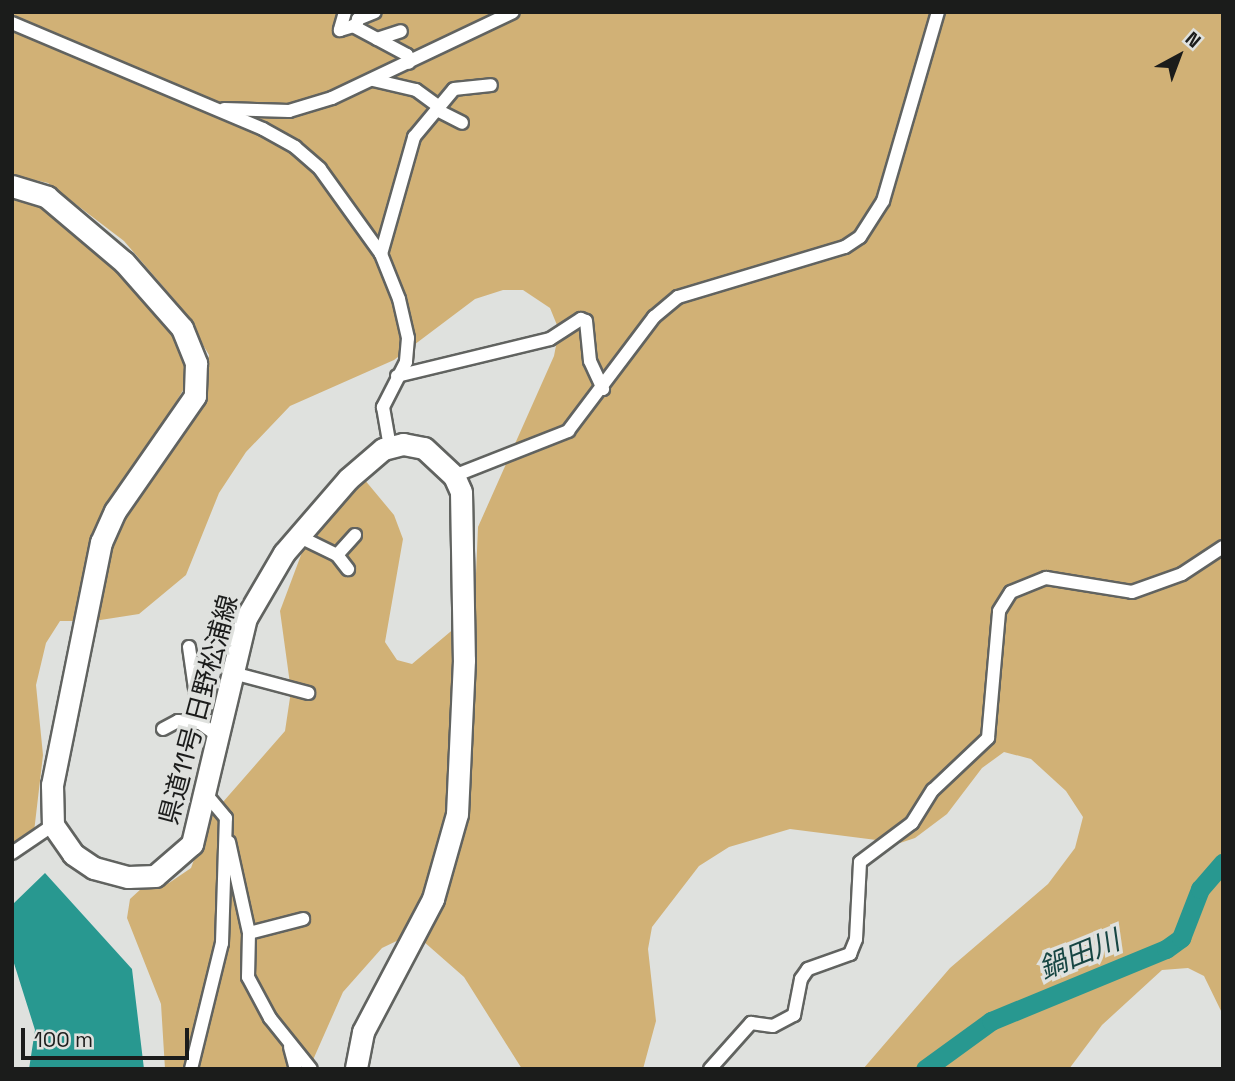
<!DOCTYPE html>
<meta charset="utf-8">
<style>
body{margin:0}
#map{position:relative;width:1235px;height:1081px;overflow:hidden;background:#dfe1de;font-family:"Space Grotesk","Noto Sans JP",sans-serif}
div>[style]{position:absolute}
.green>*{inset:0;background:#d1b176}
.water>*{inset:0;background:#289890}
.river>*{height:19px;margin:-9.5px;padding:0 9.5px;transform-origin:9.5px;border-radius:9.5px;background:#289890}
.roads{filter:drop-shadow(2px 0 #616360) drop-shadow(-2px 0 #616360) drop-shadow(0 2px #616360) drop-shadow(0 -2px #616360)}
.minor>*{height:12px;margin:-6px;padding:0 6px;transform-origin:6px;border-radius:6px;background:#fff}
.primary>*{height:21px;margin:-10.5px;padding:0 10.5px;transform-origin:10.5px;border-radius:10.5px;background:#fff}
span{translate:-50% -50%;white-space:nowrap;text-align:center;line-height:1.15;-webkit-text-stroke:7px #dfe1de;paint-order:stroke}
.street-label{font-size:26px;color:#1b1c1b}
.water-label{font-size:28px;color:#174643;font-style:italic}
.frame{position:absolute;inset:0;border:14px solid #1b1c1b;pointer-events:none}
.north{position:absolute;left:1144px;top:21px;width:70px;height:70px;-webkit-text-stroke:5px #dfe1de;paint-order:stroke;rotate:41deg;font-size:19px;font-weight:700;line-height:28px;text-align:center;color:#1b1c1b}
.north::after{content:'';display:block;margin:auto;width:24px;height:32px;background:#1b1c1b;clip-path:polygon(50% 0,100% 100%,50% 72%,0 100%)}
.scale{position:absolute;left:21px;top:1028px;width:168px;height:32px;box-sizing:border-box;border:4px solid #1b1c1b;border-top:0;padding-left:9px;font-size:21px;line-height:24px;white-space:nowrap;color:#1b1c1b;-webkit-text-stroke:5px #dfe1de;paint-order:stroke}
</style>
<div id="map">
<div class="green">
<i style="clip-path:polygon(12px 12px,1223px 12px,1223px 1015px,1204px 976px,1188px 968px,1162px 970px,1102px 1025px,1069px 1069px,863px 1069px,950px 968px,1048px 884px,1075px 848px,1083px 817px,1066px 791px,1031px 759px,1004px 752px,982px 768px,947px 814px,915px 838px,900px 843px,790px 829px,729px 847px,699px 866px,652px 927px,648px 949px,656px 1021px,643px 1069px,522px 1069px,464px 977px,423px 941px,450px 874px,466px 808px,478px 527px,554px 356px,559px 330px,550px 308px,523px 290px,503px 290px,475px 299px,394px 360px,290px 406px,246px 452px,219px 493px,186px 575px,139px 614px,94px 621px,96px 605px,101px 606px,102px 597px,96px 595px,105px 559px,119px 522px,202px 398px,209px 355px,179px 305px,124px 241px,48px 183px,12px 175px)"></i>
<i style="clip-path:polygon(34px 197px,89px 230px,179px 330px,192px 375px,106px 520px,77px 621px,60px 621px,46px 643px,36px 685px,43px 755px,34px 832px,12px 854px,12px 198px)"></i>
<i style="clip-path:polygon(364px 479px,394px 515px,403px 539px,385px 642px,397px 660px,412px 664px,456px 627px,452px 809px,441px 862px,407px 936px,382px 948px,343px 992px,309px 1069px,165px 1069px,161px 1004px,127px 918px,130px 899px,142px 888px,169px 883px,191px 868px,209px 818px,285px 731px,291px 691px,280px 611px,307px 539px)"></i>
</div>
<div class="water">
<i style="clip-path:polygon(45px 873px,132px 969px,144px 1069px,29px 1069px,35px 1030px,12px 957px,12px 905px)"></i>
</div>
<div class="river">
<i style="left:925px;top:1069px;width:82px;rotate:-36deg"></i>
<i style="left:991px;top:1021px;width:189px;rotate:-22.4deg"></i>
<i style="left:1166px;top:949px;width:19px;rotate:-36deg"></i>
<i style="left:1181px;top:938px;width:53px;rotate:-68.8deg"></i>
<i style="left:1200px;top:889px;width:35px;rotate:-49deg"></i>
</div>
<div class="roads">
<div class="minor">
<i style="left:345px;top:12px;width:19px;rotate:106deg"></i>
<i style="left:340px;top:30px;width:14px;rotate:-17deg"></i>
<i style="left:353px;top:26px;width:61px;rotate:28.2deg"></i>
<i style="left:407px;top:55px;width:8px;rotate:76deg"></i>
<i style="left:12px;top:23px;width:272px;rotate:22.9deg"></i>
<i style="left:263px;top:129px;width:37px;rotate:29deg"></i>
<i style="left:295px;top:147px;width:33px;rotate:41deg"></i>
<i style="left:320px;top:169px;width:105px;rotate:54.3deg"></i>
<i style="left:381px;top:254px;width:48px;rotate:68.2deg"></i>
<i style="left:399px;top:299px;width:40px;rotate:77deg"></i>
<i style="left:408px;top:338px;width:24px;rotate:95deg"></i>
<i style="left:406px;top:362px;width:51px;rotate:117.1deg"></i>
<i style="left:383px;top:407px;width:41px;rotate:80.1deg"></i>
<i style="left:356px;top:27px;width:8px;rotate:-76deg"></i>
<i style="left:358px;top:19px;width:18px;rotate:-22deg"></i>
<i style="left:377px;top:39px;width:25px;rotate:-18deg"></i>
<i style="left:373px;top:80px;width:44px;rotate:13.1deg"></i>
<i style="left:416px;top:90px;width:29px;rotate:36deg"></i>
<i style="left:224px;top:109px;width:65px;rotate:1.8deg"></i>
<i style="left:289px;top:111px;width:45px;rotate:-16.8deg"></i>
<i style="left:332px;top:98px;width:200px;rotate:-25.4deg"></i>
<i style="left:437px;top:110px;width:28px;rotate:27deg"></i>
<i style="left:381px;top:254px;width:122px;rotate:-74.2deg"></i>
<i style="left:414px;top:137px;width:62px;rotate:-50.2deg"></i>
<i style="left:454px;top:89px;width:37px;rotate:-6deg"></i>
<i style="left:397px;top:376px;width:157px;rotate:-13.6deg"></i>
<i style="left:550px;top:339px;width:37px;rotate:-33deg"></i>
<i style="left:581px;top:319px;width:5px;rotate:22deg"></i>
<i style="left:586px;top:321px;width:40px;rotate:84.3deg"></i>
<i style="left:590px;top:361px;width:31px;rotate:65deg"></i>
<i style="left:454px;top:476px;width:123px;rotate:-21.5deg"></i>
<i style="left:568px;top:431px;width:143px;rotate:-53deg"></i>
<i style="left:654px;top:317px;width:31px;rotate:-40deg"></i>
<i style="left:678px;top:297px;width:174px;rotate:-16.7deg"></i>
<i style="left:845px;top:247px;width:18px;rotate:-34deg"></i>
<i style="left:860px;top:237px;width:43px;rotate:-57.4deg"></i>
<i style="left:883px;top:201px;width:197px;rotate:-73.8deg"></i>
<i style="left:298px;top:536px;width:43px;rotate:26deg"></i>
<i style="left:337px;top:555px;width:27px;rotate:-48deg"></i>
<i style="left:337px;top:555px;width:18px;rotate:52deg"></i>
<i style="left:189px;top:647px;width:77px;rotate:81.8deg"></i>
<i style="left:233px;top:673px;width:78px;rotate:14.9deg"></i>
<i style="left:163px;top:729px;width:17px;rotate:-28deg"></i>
<i style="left:178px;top:721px;width:22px;rotate:5deg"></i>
<i style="left:200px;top:723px;width:24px;rotate:36deg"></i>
<i style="left:229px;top:842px;width:93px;rotate:77.6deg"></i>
<i style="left:249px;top:933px;width:44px;rotate:91.3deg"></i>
<i style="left:248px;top:977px;width:47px;rotate:61.8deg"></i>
<i style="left:270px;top:1018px;width:65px;rotate:51.2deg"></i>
<i style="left:12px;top:853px;width:50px;rotate:-34.3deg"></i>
<i style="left:249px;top:933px;width:56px;rotate:-14.5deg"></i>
<i style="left:290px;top:1047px;width:23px;rotate:75deg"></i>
<i style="left:191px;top:1069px;width:130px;rotate:-76.2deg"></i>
<i style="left:222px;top:943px;width:125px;rotate:-88.2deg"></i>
<i style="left:226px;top:818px;width:33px;rotate:-130deg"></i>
<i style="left:710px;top:1069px;width:62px;rotate:-48.3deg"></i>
<i style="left:751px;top:1023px;width:22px;rotate:8deg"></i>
<i style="left:773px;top:1026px;width:24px;rotate:-28deg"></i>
<i style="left:794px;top:1015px;width:37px;rotate:-79deg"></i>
<i style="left:801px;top:979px;width:12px;rotate:-55deg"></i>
<i style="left:808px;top:969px;width:45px;rotate:-19.7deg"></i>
<i style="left:850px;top:954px;width:16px;rotate:-68deg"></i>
<i style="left:856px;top:939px;width:77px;rotate:-87deg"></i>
<i style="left:860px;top:862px;width:65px;rotate:-36.9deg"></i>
<i style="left:912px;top:823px;width:39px;rotate:-58deg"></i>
<i style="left:933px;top:790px;width:76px;rotate:-43.4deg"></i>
<i style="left:988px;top:738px;width:127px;rotate:-85deg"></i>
<i style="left:999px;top:611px;width:22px;rotate:-58deg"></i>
<i style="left:1011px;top:592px;width:38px;rotate:-22deg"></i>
<i style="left:1046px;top:578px;width:87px;rotate:9.2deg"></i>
<i style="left:1132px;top:592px;width:53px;rotate:-19.8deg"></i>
<i style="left:1182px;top:574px;width:49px;rotate:-33.4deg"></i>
</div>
<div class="primary">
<i style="left:12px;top:186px;width:37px;rotate:17deg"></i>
<i style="left:47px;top:197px;width:101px;rotate:40.2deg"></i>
<i style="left:124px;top:262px;width:88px;rotate:48.7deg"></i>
<i style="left:182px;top:328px;width:38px;rotate:68deg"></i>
<i style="left:196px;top:363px;width:33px;rotate:92deg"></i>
<i style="left:195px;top:396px;width:140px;rotate:124.8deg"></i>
<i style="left:115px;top:511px;width:34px;rotate:114deg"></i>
<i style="left:101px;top:542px;width:248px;rotate:101.4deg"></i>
<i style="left:52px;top:785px;width:40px;rotate:88.6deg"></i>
<i style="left:53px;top:825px;width:35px;rotate:55deg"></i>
<i style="left:73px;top:854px;width:25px;rotate:34deg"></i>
<i style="left:94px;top:868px;width:35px;rotate:15deg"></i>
<i style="left:128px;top:877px;width:27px;rotate:-2deg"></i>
<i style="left:155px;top:876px;width:49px;rotate:-40.9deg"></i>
<i style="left:192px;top:844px;width:232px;rotate:-76.6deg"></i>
<i style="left:246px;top:618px;width:75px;rotate:-59.7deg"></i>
<i style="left:284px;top:553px;width:98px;rotate:-49.1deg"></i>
<i style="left:348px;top:479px;width:46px;rotate:-40.6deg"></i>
<i style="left:383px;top:449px;width:21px;rotate:-14deg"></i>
<i style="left:403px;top:444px;width:21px;rotate:11deg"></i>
<i style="left:424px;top:448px;width:41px;rotate:43deg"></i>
<i style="left:454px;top:476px;width:17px;rotate:66deg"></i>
<i style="left:461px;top:492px;width:168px;rotate:89deg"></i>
<i style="left:464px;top:660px;width:154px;rotate:92.6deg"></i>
<i style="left:457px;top:814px;width:88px;rotate:105.8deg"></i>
<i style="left:433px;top:899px;width:150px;rotate:117.8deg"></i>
<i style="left:363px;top:1032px;width:38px;rotate:101deg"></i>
</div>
</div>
<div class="street-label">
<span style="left:199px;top:710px;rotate:-75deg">県道11号 日野松浦線</span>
</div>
<div class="water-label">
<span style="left:1079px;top:954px;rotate:-22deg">鍋田川</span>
</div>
<div class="frame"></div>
<div class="north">N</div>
<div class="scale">100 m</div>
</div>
